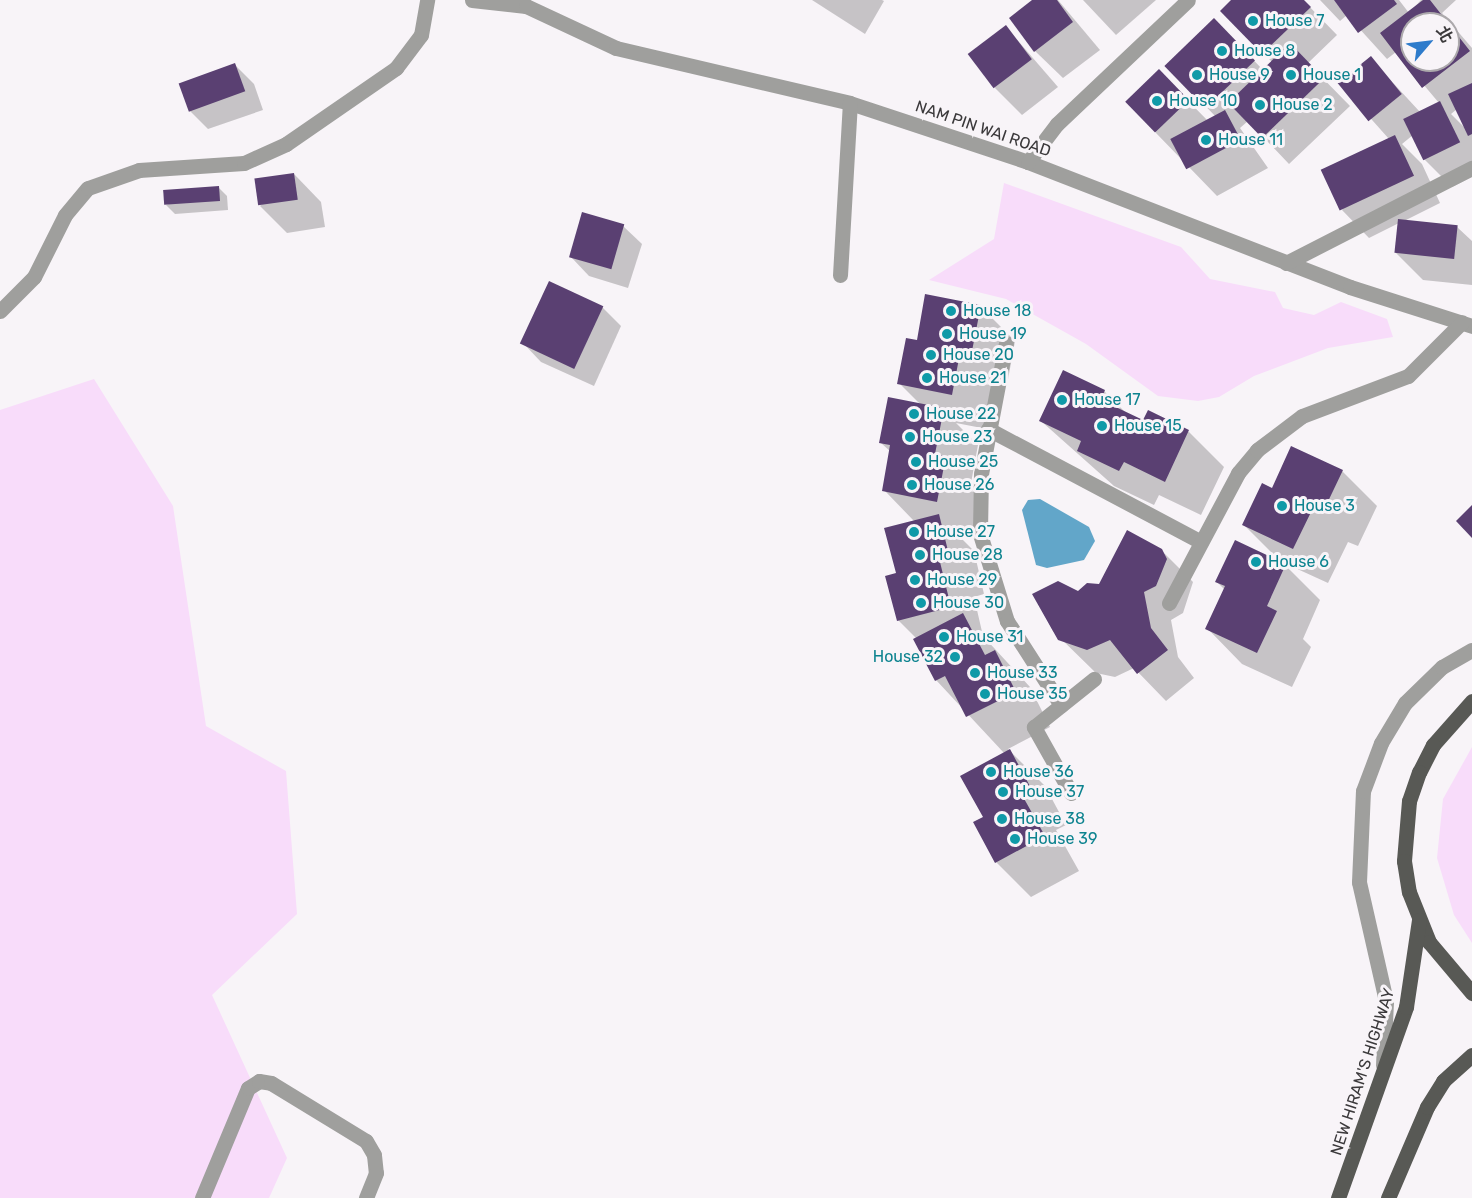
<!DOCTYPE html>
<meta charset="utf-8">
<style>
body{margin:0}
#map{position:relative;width:1472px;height:1198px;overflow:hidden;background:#f8f4f8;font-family:Rubik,"Noto Sans TC",sans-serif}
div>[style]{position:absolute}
.green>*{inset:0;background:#f8dcfa}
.water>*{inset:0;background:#62a6c9}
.shadow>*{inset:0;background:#0003}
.building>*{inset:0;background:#5a4072;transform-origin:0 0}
.minor>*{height:15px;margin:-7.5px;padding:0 7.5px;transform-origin:7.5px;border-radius:7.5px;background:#9f9f9d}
.major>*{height:15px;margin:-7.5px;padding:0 7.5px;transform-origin:7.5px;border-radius:7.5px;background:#585955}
.dots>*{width:16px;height:16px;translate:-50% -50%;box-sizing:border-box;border:3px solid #f8f4f8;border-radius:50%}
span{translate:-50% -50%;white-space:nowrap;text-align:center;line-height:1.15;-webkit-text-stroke:6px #f8f4f8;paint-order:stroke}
.culture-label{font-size:16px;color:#0d838f}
.left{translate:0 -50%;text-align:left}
.right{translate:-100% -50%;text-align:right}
.street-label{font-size:16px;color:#3b393b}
.north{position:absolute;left:1400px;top:12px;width:60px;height:60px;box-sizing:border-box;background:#f8f4f8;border:2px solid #aca9ac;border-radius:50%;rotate:62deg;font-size:16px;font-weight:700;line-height:24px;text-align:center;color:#3b393b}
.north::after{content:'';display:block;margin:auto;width:21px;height:27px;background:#2e7bcb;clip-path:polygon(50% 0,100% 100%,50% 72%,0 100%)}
</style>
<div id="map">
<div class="green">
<i style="clip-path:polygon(1004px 183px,1181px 247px,1210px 279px,1275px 292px,1283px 308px,1314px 315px,1341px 302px,1387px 319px,1393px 337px,1328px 348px,1254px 376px,1219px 397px,1198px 401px,1158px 396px,1086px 344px,1006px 299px,929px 280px,994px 239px)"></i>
<i style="clip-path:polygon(94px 379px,173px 506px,206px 726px,286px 771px,297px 914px,212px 995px,287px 1158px,269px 1198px,0 1198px,0 410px)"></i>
<i style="clip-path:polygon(1472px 747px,1472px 943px,1454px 915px,1437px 858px,1443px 799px)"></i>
</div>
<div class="water">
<i style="clip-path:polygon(1040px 499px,1089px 527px,1095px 541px,1084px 560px,1047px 568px,1036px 565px,1022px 510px,1028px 500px)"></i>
</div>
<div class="shadow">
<i style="clip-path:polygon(812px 0,882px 0,884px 1px,865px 34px)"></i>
<i style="clip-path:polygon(1035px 0,1058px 0,1100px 50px,1063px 78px,1035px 51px)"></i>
<i style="clip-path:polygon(1083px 0,1156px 0,1116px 35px)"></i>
<i style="clip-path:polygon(1234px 0,1303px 0,1337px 35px,1308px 63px,1350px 106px,1289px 164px,1248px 121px,1240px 128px,1268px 168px,1217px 196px,1156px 133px,1159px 71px,1208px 121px,1216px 117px,1166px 65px,1241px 47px,1263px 70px,1272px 62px,1222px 11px)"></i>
<i style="clip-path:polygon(evenodd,1320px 0,1399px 0,1409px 13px,1421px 0,1456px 0,1442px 13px,1472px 48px,1472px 177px,1452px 187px,1424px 159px,1413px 135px,1402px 144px,1422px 164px,1440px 203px,1404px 221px,1457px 227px,1472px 241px,1472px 236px,1472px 285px,1423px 280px,1396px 253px,1399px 223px,1369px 238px,1342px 210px,1389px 139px,1340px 84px,1371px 59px,1420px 112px,1439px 103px,1396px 52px,1387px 59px,1347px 15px,1340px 21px,1320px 0,1412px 24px,1448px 24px,1448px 60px,1412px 60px,1412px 24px,1320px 0,1457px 109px,1467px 130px,1451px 114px,1457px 109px)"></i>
<i style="clip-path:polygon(1006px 27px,1058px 87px,1022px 115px,995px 88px)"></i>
<i style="clip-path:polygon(235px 65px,254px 84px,263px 110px,208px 129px,190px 111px)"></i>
<i style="clip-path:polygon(294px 174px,321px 202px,325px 227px,287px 233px,260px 206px)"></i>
<i style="clip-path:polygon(218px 187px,227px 196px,228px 210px,175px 214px,166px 205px)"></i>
<i style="clip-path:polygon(623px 226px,642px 244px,628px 288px,589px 276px,571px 257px)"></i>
<i style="clip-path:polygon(550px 283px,603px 308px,621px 326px,594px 386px,541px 362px,523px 343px)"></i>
<i style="clip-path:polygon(980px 306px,1015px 341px,1007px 385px,996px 382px,987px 429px,956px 423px,978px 445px,971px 483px,980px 493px,972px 536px,956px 533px,974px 551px,984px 594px,974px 597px,983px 636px,1030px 687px,1050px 727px,1008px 749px,1045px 786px,1066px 825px,1056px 830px,1079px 871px,1031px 897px,996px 862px,985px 817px,1004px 753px,936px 680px,917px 639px,898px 620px,898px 574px,915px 522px,884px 490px,891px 452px,881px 443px,921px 405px,899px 383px,918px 342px)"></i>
<i style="clip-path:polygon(1104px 391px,1128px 415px,1143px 422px,1148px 412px,1189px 432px,1224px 467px,1201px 515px,1159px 495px,1154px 505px,1114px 486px,1041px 421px)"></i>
<i style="clip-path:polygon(1342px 471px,1377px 506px,1358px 546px,1348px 542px,1328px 583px,1282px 562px,1320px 600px,1303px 639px,1311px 647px,1292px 687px,1242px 664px,1207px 628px,1225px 590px,1217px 582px,1282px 563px,1244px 525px,1273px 490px)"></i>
<i style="clip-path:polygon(1128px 532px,1165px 554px,1193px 582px,1183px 613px,1171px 620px,1178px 657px,1194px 678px,1166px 701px,1134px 668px,1115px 677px,1096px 673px,1053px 631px,1034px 595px,1078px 593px,1100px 585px)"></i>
</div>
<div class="building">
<i style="clip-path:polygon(1032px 0,1057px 0,1073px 22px,1034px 52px,1009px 18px)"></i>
<i style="clip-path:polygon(1231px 0,1304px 0,1311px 7px,1262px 54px,1220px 11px)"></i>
<i style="clip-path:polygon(1334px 0,1394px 0,1397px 4px,1358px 33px)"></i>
<i style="clip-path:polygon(evenodd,1423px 0,1430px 0,1470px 51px,1422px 88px,1380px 33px,1423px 0,1412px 24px,1448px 24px,1448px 60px,1412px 60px,1412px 24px)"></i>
<i style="left:1214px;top:18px;width:59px;height:69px;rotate:46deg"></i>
<i style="left:1006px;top:25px;width:43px;height:48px;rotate:53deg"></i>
<i style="left:1290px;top:43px;width:49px;height:86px;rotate:46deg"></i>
<i style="left:1371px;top:56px;width:49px;height:43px;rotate:51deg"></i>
<i style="left:235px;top:63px;width:30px;height:60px;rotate:70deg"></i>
<i style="left:1159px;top:69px;width:43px;height:47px;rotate:46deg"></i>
<i style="clip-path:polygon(1472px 83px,1472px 134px,1468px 136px,1448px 94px)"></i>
<i style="left:1440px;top:101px;width:46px;height:41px;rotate:64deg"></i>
<i style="left:1225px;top:110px;width:34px;height:62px;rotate:62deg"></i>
<i style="left:1395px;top:135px;width:45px;height:82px;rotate:65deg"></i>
<i style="left:294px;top:173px;width:27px;height:40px;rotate:82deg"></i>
<i style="left:219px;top:186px;width:15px;height:56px;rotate:86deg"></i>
<i style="left:582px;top:212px;width:44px;height:47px;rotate:16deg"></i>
<i style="left:1398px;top:219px;width:60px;height:34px;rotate:6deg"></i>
<i style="left:549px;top:281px;width:60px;height:69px;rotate:25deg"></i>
<i style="clip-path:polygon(925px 294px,981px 305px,972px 351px,961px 348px,952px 395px,897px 384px,906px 338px,917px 340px)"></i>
<i style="clip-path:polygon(1063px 370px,1105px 390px,1101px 400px,1143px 420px,1148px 410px,1189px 430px,1165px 482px,1124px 462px,1119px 471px,1077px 451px,1081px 441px,1039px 421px)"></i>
<i style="clip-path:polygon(888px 397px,944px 408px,935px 454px,946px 456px,937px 502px,882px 491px,890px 445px,879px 443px)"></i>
<i style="clip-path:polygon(1291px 446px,1343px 470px,1323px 512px,1313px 508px,1293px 549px,1242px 525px,1262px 483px,1272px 488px)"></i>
<i style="clip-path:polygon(1472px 505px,1472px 538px,1456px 521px)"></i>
<i style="clip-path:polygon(939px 514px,950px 559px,940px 562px,951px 607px,897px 621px,885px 576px,896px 573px,884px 528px)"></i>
<i style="clip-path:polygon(1127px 530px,1162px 549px,1167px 559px,1156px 586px,1144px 592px,1151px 628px,1168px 650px,1137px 674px,1110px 640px,1087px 650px,1058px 640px,1032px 594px,1058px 581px,1078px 591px,1087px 583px,1099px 584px)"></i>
<i style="clip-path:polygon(1235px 540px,1286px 564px,1267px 606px,1277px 611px,1257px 653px,1205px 629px,1225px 586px,1215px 582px)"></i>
<i style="clip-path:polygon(963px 613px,985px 655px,995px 650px,1016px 692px,966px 717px,945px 676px,935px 681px,913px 639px)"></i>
<i style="clip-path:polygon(1010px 749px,1032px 790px,1022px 795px,1045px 836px,995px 863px,973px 822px,983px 817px,960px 776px)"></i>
</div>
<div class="minor">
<i style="left:472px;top:0;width:54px;rotate:6.3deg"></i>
<i style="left:526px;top:6px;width:99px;rotate:25deg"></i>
<i style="left:616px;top:48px;width:240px;rotate:13.2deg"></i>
<i style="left:850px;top:103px;width:188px;rotate:18.3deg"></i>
<i style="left:1028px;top:162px;width:345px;rotate:21.2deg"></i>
<i style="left:1350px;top:287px;width:128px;rotate:17.7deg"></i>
<i style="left:1028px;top:162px;width:48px;rotate:-52.7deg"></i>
<i style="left:1057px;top:124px;width:180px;rotate:-43.4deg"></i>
<i style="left:1286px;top:263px;width:209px;rotate:-27.1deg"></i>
<i style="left:840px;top:275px;width:172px;rotate:-86.7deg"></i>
<i style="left:0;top:311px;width:48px;rotate:-45deg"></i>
<i style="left:34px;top:277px;width:69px;rotate:-63.4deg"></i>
<i style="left:65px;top:215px;width:35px;rotate:-50deg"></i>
<i style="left:88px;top:188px;width:54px;rotate:-19.4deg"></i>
<i style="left:139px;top:170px;width:105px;rotate:-3.8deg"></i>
<i style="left:244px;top:163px;width:46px;rotate:-24.3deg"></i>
<i style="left:286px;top:144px;width:134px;rotate:-34.6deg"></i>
<i style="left:396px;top:68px;width:41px;rotate:-52.9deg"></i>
<i style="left:421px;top:35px;width:36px;rotate:-80deg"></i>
<i style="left:1006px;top:343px;width:133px;rotate:100.8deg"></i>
<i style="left:981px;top:474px;width:60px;rotate:91deg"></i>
<i style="left:980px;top:534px;width:91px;rotate:72.8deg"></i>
<i style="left:1007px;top:621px;width:100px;rotate:57.3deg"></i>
<i style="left:988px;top:429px;width:241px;rotate:27.9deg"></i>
<i style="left:1169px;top:603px;width:147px;rotate:-62deg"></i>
<i style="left:1238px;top:473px;width:30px;rotate:-50deg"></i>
<i style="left:1257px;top:450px;width:56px;rotate:-37.1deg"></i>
<i style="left:1302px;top:416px;width:113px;rotate:-20.7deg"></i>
<i style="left:1408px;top:376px;width:76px;rotate:-45deg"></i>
<i style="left:1071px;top:793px;width:76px;rotate:-119.3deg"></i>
<i style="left:1034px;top:727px;width:77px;rotate:-38.7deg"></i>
<i style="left:1383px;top:1065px;width:64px;rotate:-87.3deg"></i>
<i style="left:1386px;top:1001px;width:122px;rotate:-102.8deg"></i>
<i style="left:1359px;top:882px;width:91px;rotate:-87.5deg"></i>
<i style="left:1363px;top:791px;width:51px;rotate:-69.4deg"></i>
<i style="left:1381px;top:743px;width:47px;rotate:-59deg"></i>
<i style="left:1405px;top:703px;width:52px;rotate:-44.2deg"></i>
<i style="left:1442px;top:667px;width:34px;rotate:-30deg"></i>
<i style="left:202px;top:1198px;width:119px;rotate:-67.3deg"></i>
<i style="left:248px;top:1088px;width:13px;rotate:-32deg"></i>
<i style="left:259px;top:1081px;width:12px;rotate:9deg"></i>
<i style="left:271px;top:1083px;width:111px;rotate:31.4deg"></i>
<i style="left:366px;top:1141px;width:16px;rotate:60deg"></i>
<i style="left:374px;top:1155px;width:18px;rotate:84deg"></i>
<i style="left:376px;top:1173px;width:27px;rotate:112deg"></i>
</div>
<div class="major">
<i style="left:1472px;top:701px;width:59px;rotate:131.6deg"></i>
<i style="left:1433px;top:745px;width:30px;rotate:117deg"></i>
<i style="left:1419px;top:772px;width:31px;rotate:109deg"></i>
<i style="left:1409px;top:801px;width:60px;rotate:94.8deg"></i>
<i style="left:1404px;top:861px;width:31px;rotate:81deg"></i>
<i style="left:1409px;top:892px;width:54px;rotate:68.2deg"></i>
<i style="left:1429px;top:942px;width:67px;rotate:49.9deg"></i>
<i style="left:1338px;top:1198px;width:203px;rotate:-70.4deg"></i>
<i style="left:1406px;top:1007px;width:88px;rotate:-81.5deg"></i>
<i style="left:1388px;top:1198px;width:99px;rotate:-66.8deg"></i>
<i style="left:1427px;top:1107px;width:31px;rotate:-58deg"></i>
<i style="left:1443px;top:1081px;width:39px;rotate:-42deg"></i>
</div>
<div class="dots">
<i style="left:1253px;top:21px;background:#0f9aa8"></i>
<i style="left:1222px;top:51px;background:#0f9aa8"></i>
<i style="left:1197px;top:75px;background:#0f9aa8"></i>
<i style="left:1291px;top:75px;background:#0f9aa8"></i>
<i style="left:1157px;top:101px;background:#0f9aa8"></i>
<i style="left:1260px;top:105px;background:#0f9aa8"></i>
<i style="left:1206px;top:140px;background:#0f9aa8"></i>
<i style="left:951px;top:311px;background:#0f9aa8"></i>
<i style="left:947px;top:334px;background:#0f9aa8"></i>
<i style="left:931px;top:355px;background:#0f9aa8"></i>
<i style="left:927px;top:378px;background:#0f9aa8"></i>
<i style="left:1062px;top:400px;background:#0f9aa8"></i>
<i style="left:914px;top:414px;background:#0f9aa8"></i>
<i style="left:1102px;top:426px;background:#0f9aa8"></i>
<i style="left:910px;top:437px;background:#0f9aa8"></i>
<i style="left:916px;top:462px;background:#0f9aa8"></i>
<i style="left:912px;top:485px;background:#0f9aa8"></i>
<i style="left:1282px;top:506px;background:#0f9aa8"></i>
<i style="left:914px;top:532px;background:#0f9aa8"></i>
<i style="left:920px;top:555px;background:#0f9aa8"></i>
<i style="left:1256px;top:562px;background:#0f9aa8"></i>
<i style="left:915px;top:580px;background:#0f9aa8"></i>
<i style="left:921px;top:603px;background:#0f9aa8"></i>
<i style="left:944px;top:637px;background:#0f9aa8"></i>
<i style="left:955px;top:657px;background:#0f9aa8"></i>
<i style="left:975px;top:673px;background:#0f9aa8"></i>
<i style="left:985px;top:694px;background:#0f9aa8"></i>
<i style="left:991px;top:772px;background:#0f9aa8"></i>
<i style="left:1003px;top:792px;background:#0f9aa8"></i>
<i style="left:1002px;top:819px;background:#0f9aa8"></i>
<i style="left:1015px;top:839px;background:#0f9aa8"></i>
</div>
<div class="culture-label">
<span class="left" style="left:1265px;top:21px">House 7</span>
<span class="left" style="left:1234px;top:51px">House 8</span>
<span class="left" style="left:1209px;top:75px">House 9</span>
<span class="left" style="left:1303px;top:75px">House 1</span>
<span class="left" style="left:1169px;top:101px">House 10</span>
<span class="left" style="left:1272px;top:105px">House 2</span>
<span class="left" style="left:1218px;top:140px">House 11</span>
<span class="left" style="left:963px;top:311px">House 18</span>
<span class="left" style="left:959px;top:334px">House 19</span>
<span class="left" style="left:943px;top:355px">House 20</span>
<span class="left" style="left:939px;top:378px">House 21</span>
<span class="left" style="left:1074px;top:400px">House 17</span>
<span class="left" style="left:926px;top:414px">House 22</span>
<span class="left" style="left:1114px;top:426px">House 15</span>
<span class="left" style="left:922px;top:437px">House 23</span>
<span class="left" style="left:928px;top:462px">House 25</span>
<span class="left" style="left:924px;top:485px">House 26</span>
<span class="left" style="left:1294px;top:506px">House 3</span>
<span class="left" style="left:926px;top:532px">House 27</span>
<span class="left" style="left:932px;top:555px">House 28</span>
<span class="left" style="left:1268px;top:562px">House 6</span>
<span class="left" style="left:927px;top:580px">House 29</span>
<span class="left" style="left:933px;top:603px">House 30</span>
<span class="left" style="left:956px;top:637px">House 31</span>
<span class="right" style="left:943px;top:657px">House 32</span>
<span class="left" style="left:987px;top:673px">House 33</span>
<span class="left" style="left:997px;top:694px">House 35</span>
<span class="left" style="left:1003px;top:772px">House 36</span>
<span class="left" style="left:1015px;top:792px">House 37</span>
<span class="left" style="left:1014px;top:819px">House 38</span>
<span class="left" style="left:1027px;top:839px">House 39</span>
</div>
<div class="street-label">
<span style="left:983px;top:129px;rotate:19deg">NAM PIN WAI ROAD</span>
<span style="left:1363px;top:1072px;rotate:-72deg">NEW HIRAM'S HIGHWAY</span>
</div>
<div class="north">北</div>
</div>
